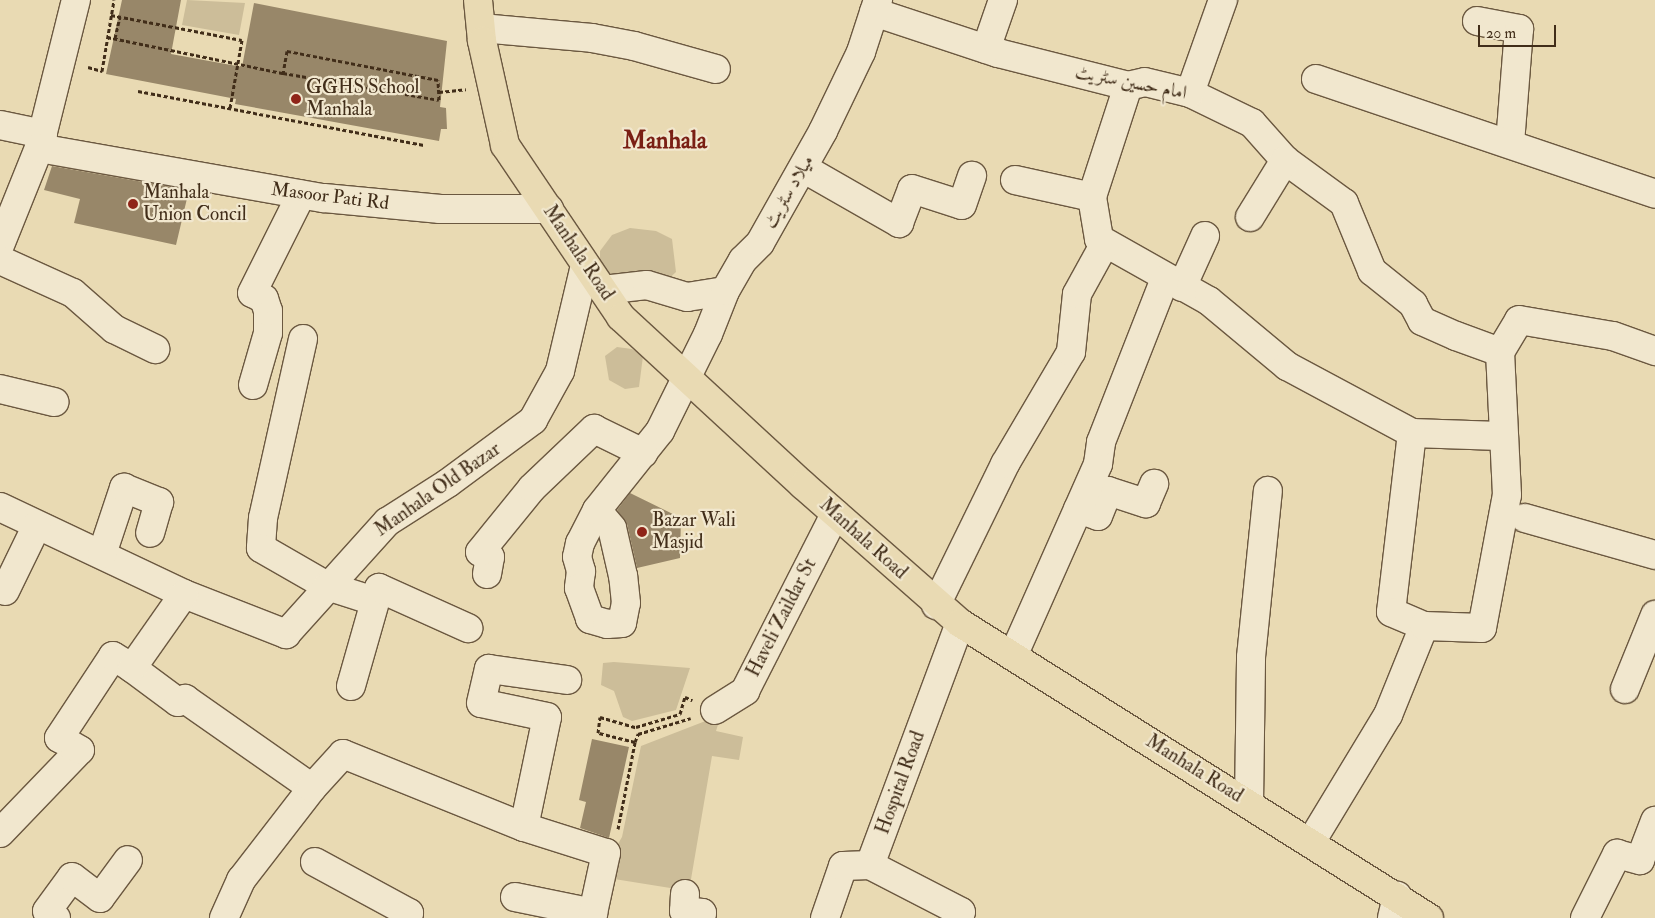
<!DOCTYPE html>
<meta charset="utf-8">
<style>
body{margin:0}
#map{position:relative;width:1655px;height:918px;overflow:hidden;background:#e9dab3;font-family:"IM FELL Double Pica",Amiri,serif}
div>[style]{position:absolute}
.green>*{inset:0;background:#ccbd99}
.building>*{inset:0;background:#988769}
.path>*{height:3px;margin-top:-1.5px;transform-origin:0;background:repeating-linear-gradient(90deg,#412d19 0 4px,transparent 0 6.5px)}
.roads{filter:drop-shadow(1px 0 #6b5840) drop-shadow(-1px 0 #6b5840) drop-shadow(0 1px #6b5840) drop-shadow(0 -1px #6b5840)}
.minor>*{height:28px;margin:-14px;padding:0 14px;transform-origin:14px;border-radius:14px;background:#f1e7ce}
.major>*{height:28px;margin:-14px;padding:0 14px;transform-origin:14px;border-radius:14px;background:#e9dab3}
.dots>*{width:14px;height:14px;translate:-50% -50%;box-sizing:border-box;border:2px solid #f1e7ce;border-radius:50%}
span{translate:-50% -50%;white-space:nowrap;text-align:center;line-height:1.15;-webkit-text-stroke:4.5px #f1e7ce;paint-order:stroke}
.street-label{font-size:19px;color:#412d19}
.poi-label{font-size:19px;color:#412d19}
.left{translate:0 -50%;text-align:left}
.district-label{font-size:24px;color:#7a1f14;font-weight:700}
.scale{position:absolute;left:1478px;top:25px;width:78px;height:22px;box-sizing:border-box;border:2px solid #412d19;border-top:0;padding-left:6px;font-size:15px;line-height:18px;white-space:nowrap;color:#412d19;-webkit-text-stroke:4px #f1e7ce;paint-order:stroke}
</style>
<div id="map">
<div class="green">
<i style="clip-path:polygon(187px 0,245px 3px,239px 35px,182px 25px)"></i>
<i style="clip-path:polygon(630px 228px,656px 231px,672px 239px,676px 272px,647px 299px,630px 303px,622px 288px,600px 267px,600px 251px,612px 235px)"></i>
<i style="clip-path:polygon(617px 347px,632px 349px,643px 356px,639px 387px,625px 389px,609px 380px,605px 356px)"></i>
<i style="clip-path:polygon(603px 663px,614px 662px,690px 668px,676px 710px,632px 721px,623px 717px,614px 691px,601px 685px)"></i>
<i style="clip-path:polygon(721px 715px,716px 731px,743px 737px,739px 760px,712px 756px,689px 891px,608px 878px,615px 849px,622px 837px,641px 746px)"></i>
</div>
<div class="building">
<i style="clip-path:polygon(122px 0,181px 0,171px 54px,242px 67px,254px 3px,447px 41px,440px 107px,446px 108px,447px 129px,441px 129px,439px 141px,235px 104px,236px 99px,106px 74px)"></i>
<i style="clip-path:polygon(52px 166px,189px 190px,176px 245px,74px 223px,80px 199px,44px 190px)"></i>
<i style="clip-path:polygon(630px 493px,681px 518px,680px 558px,637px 568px,627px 524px,617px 510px)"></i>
<i style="clip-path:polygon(592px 739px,629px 747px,609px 838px,580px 828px,586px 802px,579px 800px)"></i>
</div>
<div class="path">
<i style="left:111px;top:15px;width:133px;rotate:10.8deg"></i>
<i style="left:242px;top:40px;width:69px;rotate:100deg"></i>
<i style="left:107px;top:37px;width:180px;rotate:11.6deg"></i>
<i style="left:283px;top:73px;width:158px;rotate:9.8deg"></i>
<i style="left:439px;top:100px;width:20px;rotate:-93deg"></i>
<i style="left:438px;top:80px;width:154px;rotate:-169.1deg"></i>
<i style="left:287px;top:51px;width:22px;rotate:100deg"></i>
<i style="left:115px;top:38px;width:22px;rotate:-77deg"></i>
<i style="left:88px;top:67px;width:15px;rotate:16deg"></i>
<i style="left:102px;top:71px;width:72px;rotate:-80.4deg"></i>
<i style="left:138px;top:91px;width:291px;rotate:10.7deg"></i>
<i style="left:439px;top:92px;width:27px;rotate:-6deg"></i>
<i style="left:635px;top:742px;width:9px;rotate:-69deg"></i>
<i style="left:638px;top:734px;width:55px;rotate:-16.8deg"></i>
<i style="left:618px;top:829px;width:89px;rotate:-78.9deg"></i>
<i style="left:635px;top:742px;width:38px;rotate:-166deg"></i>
<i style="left:598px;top:733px;width:16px;rotate:-83deg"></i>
<i style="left:600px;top:717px;width:37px;rotate:16deg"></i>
<i style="left:636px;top:727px;width:46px;rotate:-16.5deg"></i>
<i style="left:680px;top:714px;width:18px;rotate:-74deg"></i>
<i style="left:685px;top:697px;width:8px;rotate:23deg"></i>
</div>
<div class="roads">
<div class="minor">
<i style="left:874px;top:12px;width:131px;rotate:18.3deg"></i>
<i style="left:998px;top:53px;width:134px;rotate:14.2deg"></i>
<i style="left:1128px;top:86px;width:17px;rotate:-13deg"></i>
<i style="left:1145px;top:82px;width:46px;rotate:13.7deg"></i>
<i style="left:1190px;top:93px;width:69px;rotate:25.8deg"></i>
<i style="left:1252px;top:123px;width:50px;rotate:48.3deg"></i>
<i style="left:1285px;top:160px;width:73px;rotate:36.1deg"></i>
<i style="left:1344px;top:203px;width:74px;rotate:67.6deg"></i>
<i style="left:1372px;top:271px;width:53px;rotate:38.8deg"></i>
<i style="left:1413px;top:304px;width:19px;rotate:62deg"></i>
<i style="left:1422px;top:321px;width:37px;rotate:24deg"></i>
<i style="left:1456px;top:336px;width:47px;rotate:20deg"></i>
<i style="left:1500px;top:352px;width:37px;rotate:-59deg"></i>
<i style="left:1519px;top:320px;width:95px;rotate:9.7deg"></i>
<i style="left:1613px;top:336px;width:45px;rotate:19.7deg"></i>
<i style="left:1477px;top:21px;width:43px;rotate:10.8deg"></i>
<i style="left:1519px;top:29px;width:115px;rotate:94.5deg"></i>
<i style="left:481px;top:28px;width:111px;rotate:5.1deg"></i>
<i style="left:592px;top:38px;width:43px;rotate:10.8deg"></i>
<i style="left:634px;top:46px;width:85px;rotate:15.7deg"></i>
<i style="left:986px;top:49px;width:52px;rotate:-70.9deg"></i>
<i style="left:1316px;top:79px;width:358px;rotate:18.7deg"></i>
<i style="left:1128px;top:86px;width:117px;rotate:108deg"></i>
<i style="left:1092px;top:197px;width:43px;rotate:80.5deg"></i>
<i style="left:1099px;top:239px;width:126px;rotate:29.4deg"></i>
<i style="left:1209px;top:301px;width:102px;rotate:39.8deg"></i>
<i style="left:1287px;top:366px;width:142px;rotate:28.2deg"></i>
<i style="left:1412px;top:433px;width:88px;rotate:2deg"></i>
<i style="left:1190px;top:93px;width:99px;rotate:-70.5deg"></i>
<i style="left:0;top:125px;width:44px;rotate:11.8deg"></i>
<i style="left:39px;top:148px;width:153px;rotate:-76deg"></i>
<i style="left:803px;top:168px;width:111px;rotate:29.8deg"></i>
<i style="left:899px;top:223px;width:36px;rotate:-69deg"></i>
<i style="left:912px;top:189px;width:52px;rotate:17.7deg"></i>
<i style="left:962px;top:205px;width:31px;rotate:-71deg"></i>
<i style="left:1015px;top:180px;width:79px;rotate:12.4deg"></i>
<i style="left:1250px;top:217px;width:67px;rotate:-58.4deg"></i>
<i style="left:0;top:245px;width:105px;rotate:-68.1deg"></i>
<i style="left:39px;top:148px;width:289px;rotate:10deg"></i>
<i style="left:324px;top:198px;width:117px;rotate:5.4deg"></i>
<i style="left:440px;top:209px;width:109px"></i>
<i style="left:0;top:260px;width:80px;rotate:24.3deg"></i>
<i style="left:73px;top:293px;width:55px;rotate:41.3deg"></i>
<i style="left:114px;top:329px;width:46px;rotate:26deg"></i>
<i style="left:1182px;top:287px;width:56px;rotate:-65.7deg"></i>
<i style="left:603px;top:290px;width:44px;rotate:-6.5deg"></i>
<i style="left:647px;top:285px;width:42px;rotate:16.7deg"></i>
<i style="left:687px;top:297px;width:38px;rotate:-9deg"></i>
<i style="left:303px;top:339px;width:183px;rotate:102.6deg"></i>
<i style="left:263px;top:518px;width:30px;rotate:94deg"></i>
<i style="left:261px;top:548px;width:76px;rotate:29.9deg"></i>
<i style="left:327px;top:586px;width:49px;rotate:17.7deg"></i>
<i style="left:253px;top:385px;width:54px;rotate:-73.9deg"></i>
<i style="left:268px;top:333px;width:22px;rotate:-90deg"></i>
<i style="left:268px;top:311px;width:13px;rotate:-108deg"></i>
<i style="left:264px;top:299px;width:13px;rotate:-153deg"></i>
<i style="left:252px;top:293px;width:110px;rotate:-63.4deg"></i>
<i style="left:0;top:389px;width:56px;rotate:13.5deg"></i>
<i style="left:1412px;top:433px;width:180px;rotate:96.7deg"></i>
<i style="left:1391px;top:612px;width:36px;rotate:23deg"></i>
<i style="left:0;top:507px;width:204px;rotate:25.3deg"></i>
<i style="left:184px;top:594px;width:110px;rotate:21.4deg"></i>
<i style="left:286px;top:634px;width:151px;rotate:-48deg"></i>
<i style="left:387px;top:522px;width:72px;rotate:-32.6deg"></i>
<i style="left:448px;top:483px;width:106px;rotate:-36.5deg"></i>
<i style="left:533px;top:420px;width:56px;rotate:-61.1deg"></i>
<i style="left:560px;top:371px;width:109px;rotate:-76.7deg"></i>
<i style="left:1078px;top:509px;width:21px;rotate:19deg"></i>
<i style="left:1098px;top:516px;width:27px;rotate:-68deg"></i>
<i style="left:1108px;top:491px;width:40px;rotate:18deg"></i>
<i style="left:1146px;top:503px;width:21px;rotate:-67deg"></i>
<i style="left:597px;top:510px;width:37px;rotate:117deg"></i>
<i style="left:580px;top:543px;width:14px;rotate:102deg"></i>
<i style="left:577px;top:557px;width:15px;rotate:74deg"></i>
<i style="left:581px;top:571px;width:17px;rotate:97deg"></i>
<i style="left:579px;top:588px;width:33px;rotate:70deg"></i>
<i style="left:590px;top:619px;width:18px;rotate:16deg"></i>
<i style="left:607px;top:624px;width:15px;rotate:-4deg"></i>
<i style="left:622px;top:623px;width:20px;rotate:-79deg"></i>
<i style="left:626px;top:603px;width:27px;rotate:-96deg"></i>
<i style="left:623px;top:576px;width:49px;rotate:-102.9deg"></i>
<i style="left:612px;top:528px;width:23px;rotate:-130deg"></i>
<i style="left:597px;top:510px;width:101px;rotate:-51.4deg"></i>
<i style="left:660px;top:431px;width:108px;rotate:-63.7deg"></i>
<i style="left:708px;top:334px;width:46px;rotate:-68.4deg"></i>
<i style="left:725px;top:291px;width:36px;rotate:-60deg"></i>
<i style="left:743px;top:260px;width:24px;rotate:-45deg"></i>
<i style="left:760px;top:243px;width:129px;rotate:-60.6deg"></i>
<i style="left:823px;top:131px;width:88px;rotate:-64.3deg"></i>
<i style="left:861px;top:52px;width:55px;rotate:-71.9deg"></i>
<i style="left:1525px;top:518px;width:135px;rotate:15.9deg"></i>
<i style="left:102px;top:554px;width:70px;rotate:-71.6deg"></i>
<i style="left:124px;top:488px;width:38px;rotate:22deg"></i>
<i style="left:159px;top:502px;width:32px;rotate:106deg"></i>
<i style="left:487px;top:574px;width:17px;rotate:-80deg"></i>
<i style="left:490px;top:557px;width:11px;rotate:-153deg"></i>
<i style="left:480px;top:552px;width:82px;rotate:-50.9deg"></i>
<i style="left:532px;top:488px;width:86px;rotate:-43.6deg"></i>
<i style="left:594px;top:429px;width:55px;rotate:26.1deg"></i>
<i style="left:5px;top:591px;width:73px;rotate:-64.1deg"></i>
<i style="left:936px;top:605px;width:157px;rotate:-63.9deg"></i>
<i style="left:1005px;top:464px;width:130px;rotate:-59.5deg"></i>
<i style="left:1071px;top:352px;width:58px;rotate:-84.1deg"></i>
<i style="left:1077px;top:294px;width:58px;rotate:-61.2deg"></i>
<i style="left:1013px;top:656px;width:210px;rotate:-66.1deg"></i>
<i style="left:1098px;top:464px;width:22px;rotate:-82deg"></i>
<i style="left:1101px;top:442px;width:175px;rotate:-68.6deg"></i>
<i style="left:132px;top:668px;width:57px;rotate:36.5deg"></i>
<i style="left:178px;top:702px;width:8px;rotate:-23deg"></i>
<i style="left:185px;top:699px;width:155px;rotate:35deg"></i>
<i style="left:351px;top:686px;width:102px;rotate:-74.1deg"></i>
<i style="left:379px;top:588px;width:98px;rotate:24.2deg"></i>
<i style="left:1625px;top:689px;width:80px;rotate:-67.9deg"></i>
<i style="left:715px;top:710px;width:36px;rotate:-32deg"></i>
<i style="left:745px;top:691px;width:199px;rotate:-63deg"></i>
<i style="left:1249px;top:804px;width:147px;rotate:-89.2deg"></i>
<i style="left:1251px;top:657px;width:167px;rotate:-84.2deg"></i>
<i style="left:524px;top:827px;width:112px;rotate:-78.2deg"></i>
<i style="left:547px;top:717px;width:67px;rotate:-168deg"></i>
<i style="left:481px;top:703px;width:35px;rotate:-77deg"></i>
<i style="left:489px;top:669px;width:79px;rotate:8deg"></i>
<i style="left:0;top:833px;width:115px;rotate:-46.1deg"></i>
<i style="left:80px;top:750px;width:24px;rotate:-150deg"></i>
<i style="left:59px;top:738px;width:98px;rotate:-56.6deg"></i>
<i style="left:113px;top:656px;width:22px;rotate:32deg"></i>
<i style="left:132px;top:668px;width:90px;rotate:-54.9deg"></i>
<i style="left:1311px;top:842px;width:149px;rotate:-58.8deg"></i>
<i style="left:1388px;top:715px;width:96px;rotate:-68deg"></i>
<i style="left:1424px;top:626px;width:58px;rotate:2deg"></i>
<i style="left:1482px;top:628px;width:135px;rotate:-79.4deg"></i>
<i style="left:1507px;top:495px;width:143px;rotate:-92.8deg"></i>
<i style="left:315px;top:862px;width:107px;rotate:28.5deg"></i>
<i style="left:409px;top:913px;width:6px;rotate:121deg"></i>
<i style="left:870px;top:865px;width:102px;rotate:27.3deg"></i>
<i style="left:961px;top:912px;width:6px;rotate:108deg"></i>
<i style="left:685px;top:894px;width:17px;rotate:93deg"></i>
<i style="left:684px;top:911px;width:18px;rotate:6deg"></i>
<i style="left:702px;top:913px;width:5px;rotate:101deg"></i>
<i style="left:515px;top:897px;width:80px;rotate:11.6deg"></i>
<i style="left:56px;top:918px;width:11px;rotate:-142deg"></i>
<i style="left:47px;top:911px;width:42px;rotate:-53.7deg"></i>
<i style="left:72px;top:877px;width:35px;rotate:37deg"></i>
<i style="left:100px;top:898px;width:47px;rotate:-53.6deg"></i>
<i style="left:224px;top:918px;width:42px;rotate:-65.9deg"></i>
<i style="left:241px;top:880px;width:116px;rotate:-52.3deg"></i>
<i style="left:312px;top:788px;width:46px;rotate:-47.6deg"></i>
<i style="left:343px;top:754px;width:195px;rotate:22deg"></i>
<i style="left:524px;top:827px;width:86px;rotate:17.6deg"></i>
<i style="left:606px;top:853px;width:66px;rotate:102.2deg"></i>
<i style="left:825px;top:918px;width:55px;rotate:-70.9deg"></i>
<i style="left:843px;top:866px;width:27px;rotate:-2deg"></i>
<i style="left:870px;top:865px;width:258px;rotate:-69.6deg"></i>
<i style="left:1392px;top:918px;width:23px;rotate:-77deg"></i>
<i style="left:1585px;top:918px;width:72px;rotate:-63.4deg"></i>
<i style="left:1617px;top:854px;width:24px;rotate:15deg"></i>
<i style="left:1640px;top:860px;width:42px;rotate:-69deg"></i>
</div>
<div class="major">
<i style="left:478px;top:0;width:41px;rotate:84.4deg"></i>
<i style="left:482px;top:41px;width:107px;rotate:77.5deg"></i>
<i style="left:505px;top:145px;width:207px;rotate:56deg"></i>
<i style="left:621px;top:317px;width:248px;rotate:42.7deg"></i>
<i style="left:803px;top:485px;width:209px;rotate:41.3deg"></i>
<i style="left:960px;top:623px;width:554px;rotate:32.17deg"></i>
</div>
</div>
<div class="dots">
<i style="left:296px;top:99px;background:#8f2418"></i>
<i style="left:133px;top:204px;background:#8f2418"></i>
<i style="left:642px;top:532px;background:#8f2418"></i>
</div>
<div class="street-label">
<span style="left:1131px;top:83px;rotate:11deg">امام حسین سٹریٹ</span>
<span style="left:789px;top:192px;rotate:-60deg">میلاد سٹریٹ</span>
<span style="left:330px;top:197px;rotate:7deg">Masoor Pati Rd</span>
<span style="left:578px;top:253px;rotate:56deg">Manhala Road</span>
<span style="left:438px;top:490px;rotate:-35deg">Manhala Old Bazar</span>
<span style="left:863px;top:539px;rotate:42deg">Manhala Road</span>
<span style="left:782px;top:618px;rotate:-63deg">Haveli Zaildar St</span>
<span style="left:1194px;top:769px;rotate:32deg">Manhala Road</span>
<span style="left:901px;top:783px;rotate:-70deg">Hospital Road</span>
</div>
<div class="poi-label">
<span class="left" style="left:306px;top:99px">GGHS School<br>Manhala</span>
<span class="left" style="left:143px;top:204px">Manhala<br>Union Concil</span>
<span class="left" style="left:652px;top:532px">Bazar Wali<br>Masjid</span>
</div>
<div class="district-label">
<span style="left:665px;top:141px">Manhala</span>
</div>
<div class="scale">20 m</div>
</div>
